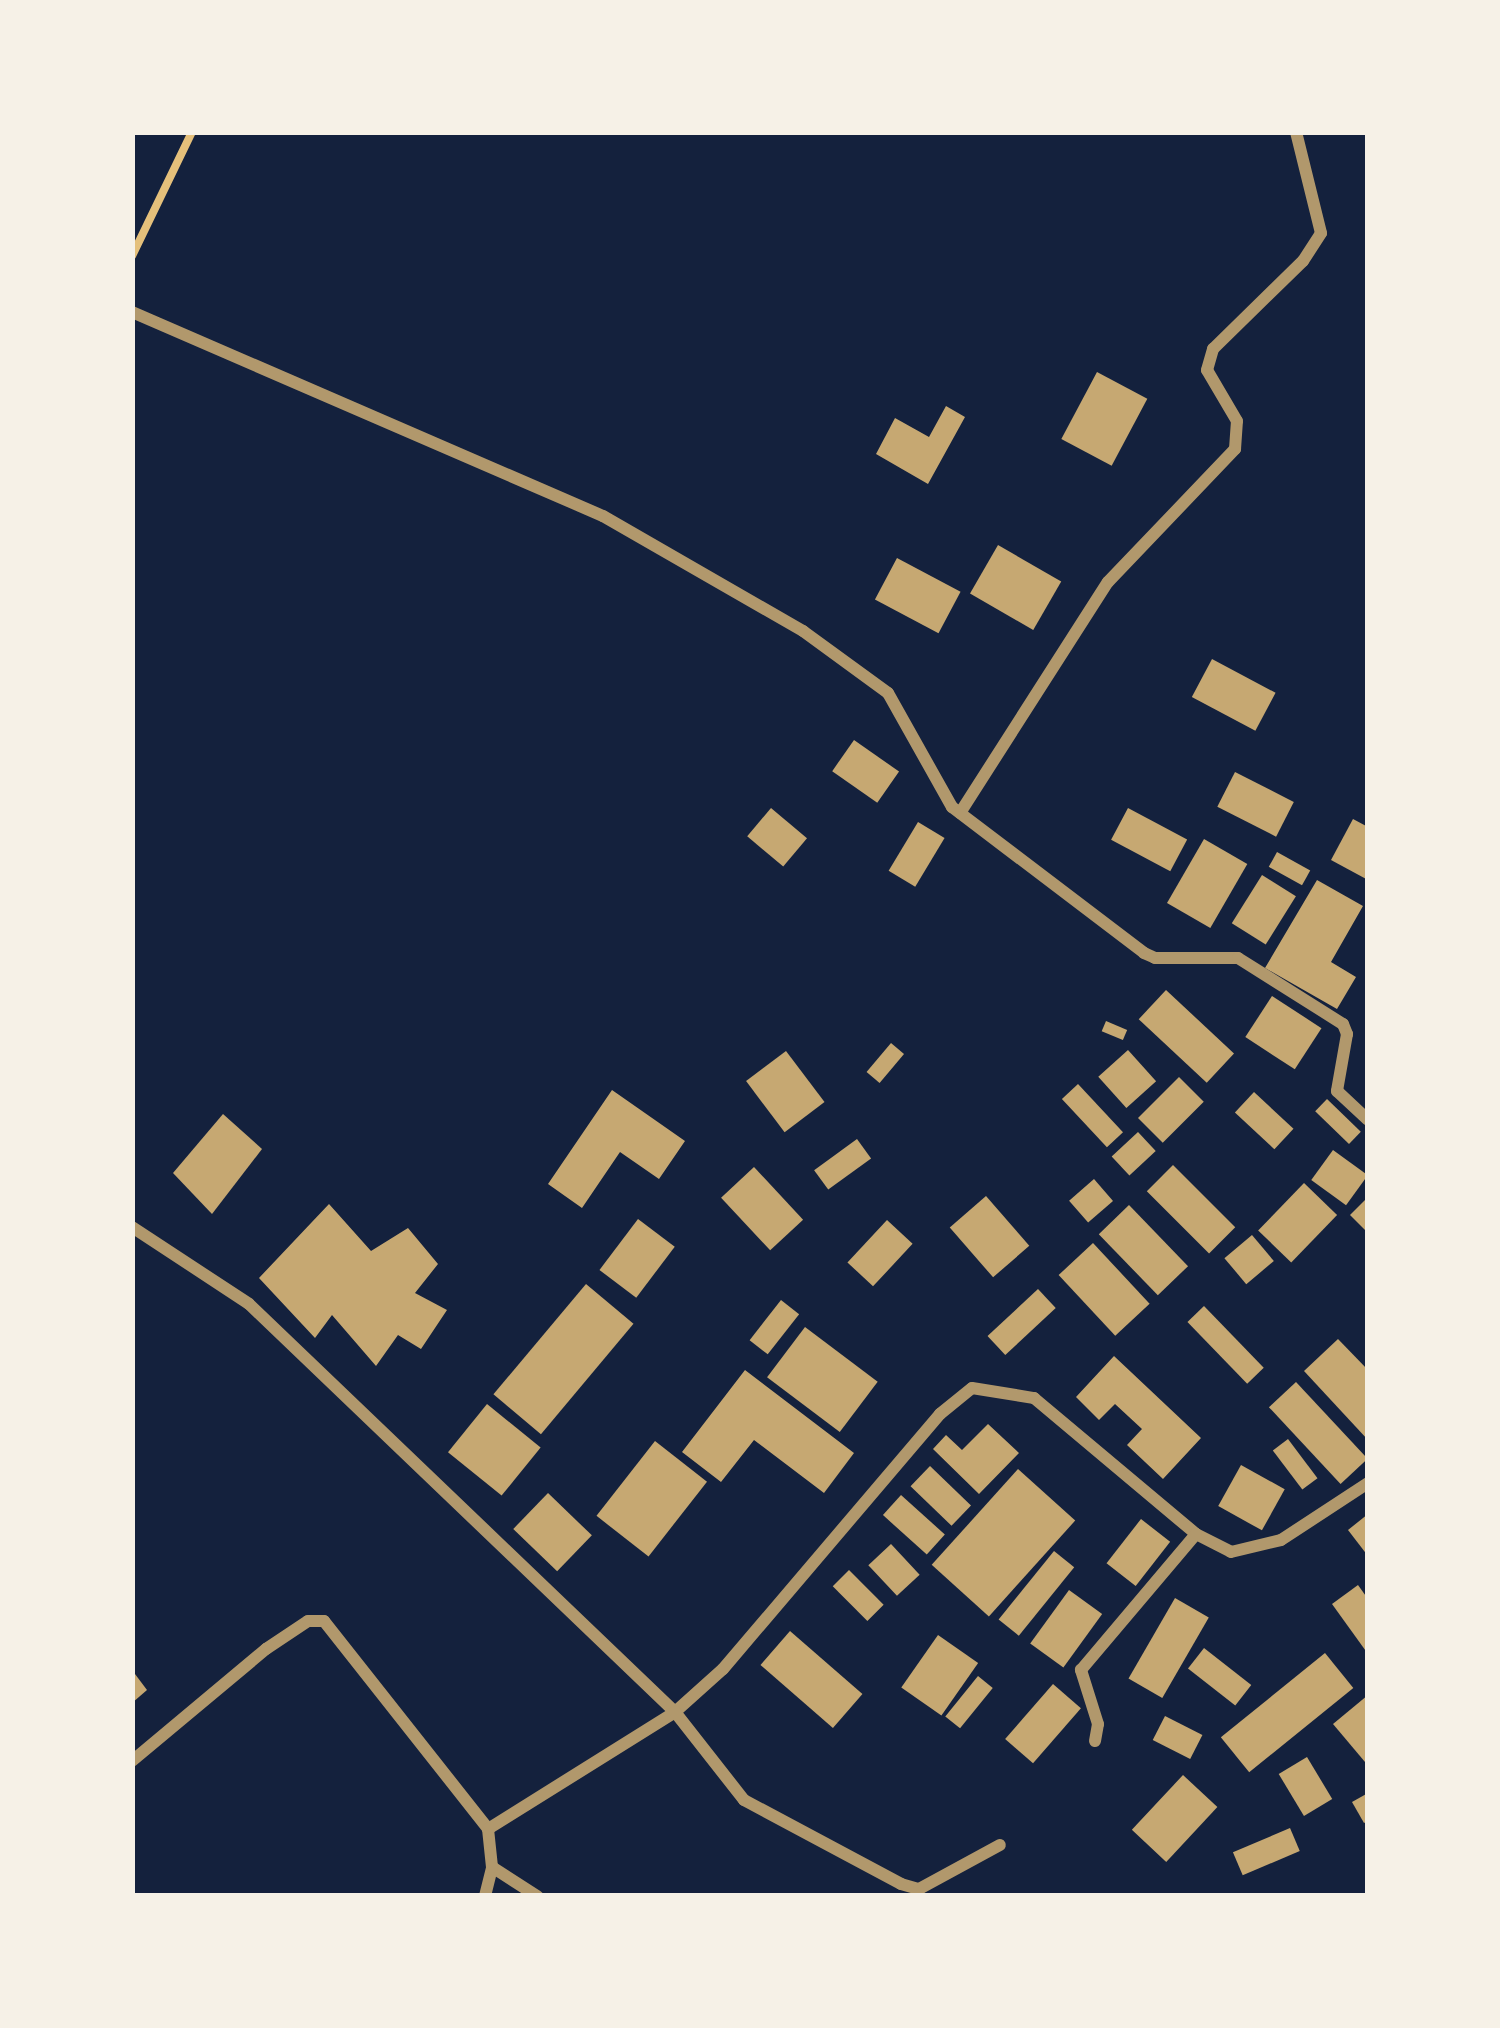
<!DOCTYPE html>
<style>
body{margin:0}
#map{position:relative;width:1500px;height:2028px;overflow:hidden;background:#14213d;font-family:"Alegreya Sans",sans-serif}
div>[style]{position:absolute}
.building>*{inset:0;background:#c6a872;transform-origin:0 0}
.path>*{height:8px;margin:-4px;padding:0 4px;transform-origin:4px;border-radius:4px;background:#e5c07b}
.minor>*{height:12px;margin:-6px;padding:0 6px;transform-origin:6px;border-radius:6px;background:#b1986c}
span{translate:-50% -50%;white-space:nowrap;text-align:center;line-height:1.15;-webkit-text-stroke:12px #f6f1e7;paint-order:stroke}
.frame{position:absolute;inset:0;border:135px solid #f6f1e7;pointer-events:none}
</style>
<div id="map">
<div class="building">
<i style="left:1097px;top:372px;width:57px;height:76px;rotate:28deg"></i>
<i style="clip-path:polygon(946px 406px,965px 417px,928px 484px,876px 454px,895px 418px,929px 437px)"></i>
<i style="left:998px;top:545px;width:73px;height:56px;rotate:30deg"></i>
<i style="left:897px;top:558px;width:72px;height:47px;rotate:28deg"></i>
<i style="left:1212px;top:659px;width:72px;height:43px;rotate:28deg"></i>
<i style="left:854px;top:740px;width:55px;height:38px;rotate:35deg"></i>
<i style="left:1235px;top:772px;width:66px;height:39px;rotate:27deg"></i>
<i style="left:771px;top:808px;width:47px;height:37px;rotate:40deg"></i>
<i style="left:1128px;top:808px;width:67px;height:36px;rotate:28deg"></i>
<i style="clip-path:polygon(1353px 819px,1368px 827px,1368px 880px,1331px 860px)"></i>
<i style="left:918px;top:822px;width:31px;height:57px;rotate:31deg"></i>
<i style="left:1204px;top:839px;width:50px;height:74px;rotate:30deg"></i>
<i style="left:1277px;top:852px;width:38px;height:17px;rotate:29deg"></i>
<i style="left:1262px;top:875px;width:40px;height:57px;rotate:32deg"></i>
<i style="clip-path:polygon(1317px 880px,1363px 906px,1331px 962px,1356px 977px,1337px 1009px,1265px 968px)"></i>
<i style="left:1166px;top:990px;width:93px;height:40px;rotate:43deg"></i>
<i style="left:1272px;top:996px;width:59px;height:49px;rotate:33deg"></i>
<i style="left:1106px;top:1021px;width:23px;height:11px;rotate:23deg"></i>
<i style="left:891px;top:1043px;width:17px;height:38px;rotate:40deg"></i>
<i style="left:1128px;top:1050px;width:42px;height:40px;rotate:48deg"></i>
<i style="left:786px;top:1051px;width:64px;height:50px;rotate:53deg"></i>
<i style="left:1179px;top:1077px;width:35px;height:58px;rotate:45deg"></i>
<i style="left:1078px;top:1084px;width:66px;height:22px;rotate:47deg"></i>
<i style="clip-path:polygon(612px 1090px,685px 1141px,659px 1179px,620px 1152px,582px 1208px,548px 1184px)"></i>
<i style="left:1254px;top:1092px;width:54px;height:28px;rotate:43deg"></i>
<i style="left:1327px;top:1099px;width:47px;height:17px;rotate:44deg"></i>
<i style="clip-path:polygon(223px 1114px,262px 1149px,212px 1214px,173px 1173px)"></i>
<i style="left:1138px;top:1132px;width:26px;height:36px;rotate:47deg"></i>
<i style="left:857px;top:1139px;width:24px;height:53px;rotate:54deg"></i>
<i style="left:1333px;top:1150px;width:43px;height:37px;rotate:36deg"></i>
<i style="left:1173px;top:1165px;width:88px;height:37px;rotate:45deg"></i>
<i style="left:754px;top:1167px;width:72px;height:45px;rotate:47deg"></i>
<i style="left:1094px;top:1179px;width:29px;height:33px;rotate:49deg"></i>
<i style="left:1304px;top:1183px;width:46px;height:66px;rotate:44deg"></i>
<i style="left:986px;top:1196px;width:66px;height:48px;rotate:49deg"></i>
<i style="clip-path:polygon(1368px 1197px,1368px 1233px,1350px 1215px)"></i>
<i style="clip-path:polygon(329px 1204px,371px 1251px,408px 1228px,438px 1264px,415px 1293px,447px 1310px,421px 1349px,398px 1335px,376px 1366px,332px 1315px,315px 1338px,259px 1278px)"></i>
<i style="left:1129px;top:1205px;width:85px;height:42px;rotate:46deg"></i>
<i style="left:638px;top:1219px;width:46px;height:64px;rotate:37deg"></i>
<i style="left:887px;top:1220px;width:35px;height:58px;rotate:43deg"></i>
<i style="left:1252px;top:1235px;width:34px;height:36px;rotate:50deg"></i>
<i style="left:1093px;top:1243px;width:83px;height:47px;rotate:47deg"></i>
<i style="left:586px;top:1284px;width:62px;height:144px;rotate:40deg"></i>
<i style="left:1038px;top:1289px;width:26px;height:69px;rotate:47deg"></i>
<i style="left:781px;top:1300px;width:23px;height:51px;rotate:38deg"></i>
<i style="left:1204px;top:1306px;width:86px;height:23px;rotate:46deg"></i>
<i style="left:805px;top:1327px;width:91px;height:63px;rotate:37deg"></i>
<i style="clip-path:polygon(1338px 1339px,1368px 1370px,1368px 1440px,1304px 1371px)"></i>
<i style="clip-path:polygon(1114px 1356px,1201px 1438px,1163px 1479px,1127px 1445px,1142px 1429px,1115px 1404px,1099px 1420px,1076px 1397px)"></i>
<i style="clip-path:polygon(745px 1370px,854px 1453px,824px 1493px,754px 1440px,721px 1482px,682px 1452px)"></i>
<i style="left:1296px;top:1382px;width:105px;height:37px;rotate:47deg"></i>
<i style="left:487px;top:1404px;width:69px;height:62px;rotate:39deg"></i>
<i style="clip-path:polygon(988px 1424px,1019px 1453px,979px 1494px,933px 1449px,946px 1435px,962px 1450px)"></i>
<i style="left:1288px;top:1439px;width:49px;height:19px;rotate:53deg"></i>
<i style="left:655px;top:1441px;width:66px;height:95px;rotate:38deg"></i>
<i style="left:1241px;top:1465px;width:50px;height:47px;rotate:29deg"></i>
<i style="left:930px;top:1466px;width:57px;height:28px;rotate:44deg"></i>
<i style="left:1018px;top:1469px;width:77px;height:129px;rotate:42deg"></i>
<i style="left:548px;top:1493px;width:61px;height:50px;rotate:44deg"></i>
<i style="left:901px;top:1495px;width:59px;height:27px;rotate:42deg"></i>
<i style="clip-path:polygon(1368px 1514px,1368px 1556px,1348px 1530px)"></i>
<i style="left:1141px;top:1519px;width:37px;height:56px;rotate:38deg"></i>
<i style="left:891px;top:1544px;width:42px;height:31px;rotate:47deg"></i>
<i style="left:1054px;top:1551px;width:26px;height:88px;rotate:39deg"></i>
<i style="left:849px;top:1570px;width:49px;height:23px;rotate:45deg"></i>
<i style="clip-path:polygon(1358px 1585px,1368px 1599px,1368px 1654px,1332px 1604px)"></i>
<i style="left:1069px;top:1590px;width:41px;height:66px;rotate:36deg"></i>
<i style="left:1175px;top:1598px;width:39px;height:93px;rotate:30deg"></i>
<i style="left:790px;top:1631px;width:96px;height:45px;rotate:41deg"></i>
<i style="left:938px;top:1635px;width:49px;height:64px;rotate:35deg"></i>
<i style="left:1204px;top:1648px;width:60px;height:26px;rotate:38deg"></i>
<i style="left:1325px;top:1653px;width:45px;height:134px;rotate:51deg"></i>
<i style="clip-path:polygon(132px 1670px,147px 1690px,132px 1703px)"></i>
<i style="left:978px;top:1676px;width:19px;height:52px;rotate:39deg"></i>
<i style="left:1053px;top:1684px;width:37px;height:73px;rotate:41deg"></i>
<i style="clip-path:polygon(1368px 1695px,1368px 1760px,1365px 1762px,1333px 1724px)"></i>
<i style="left:1165px;top:1716px;width:42px;height:27px;rotate:27deg"></i>
<i style="left:1307px;top:1757px;width:49px;height:33px;rotate:59deg"></i>
<i style="left:1183px;top:1775px;width:47px;height:75px;rotate:43deg"></i>
<i style="clip-path:polygon(1368px 1793px,1368px 1821px,1364px 1823px,1352px 1802px)"></i>
<i style="left:1290px;top:1828px;width:25px;height:62px;rotate:67deg"></i>
</div>
<div class="path">
<i style="left:132px;top:256px;width:138px;rotate:-64.2deg"></i>
</div>
<div class="minor">
<i style="left:132px;top:312px;width:513px;rotate:23.42deg"></i>
<i style="left:603px;top:516px;width:231px;rotate:29.9deg"></i>
<i style="left:803px;top:631px;width:105px;rotate:36.1deg"></i>
<i style="left:888px;top:693px;width:131px;rotate:60.7deg"></i>
<i style="left:952px;top:807px;width:241px;rotate:37.2deg"></i>
<i style="left:1144px;top:953px;width:12px;rotate:24deg"></i>
<i style="left:1155px;top:958px;width:83px"></i>
<i style="left:1238px;top:958px;width:124px;rotate:32.2deg"></i>
<i style="left:1343px;top:1024px;width:11px;rotate:68deg"></i>
<i style="left:1347px;top:1034px;width:58px;rotate:100deg"></i>
<i style="left:1337px;top:1091px;width:42px;rotate:43.1deg"></i>
<i style="left:960px;top:813px;width:274px;rotate:-57.4deg"></i>
<i style="left:1108px;top:582px;width:184px;rotate:-46.3deg"></i>
<i style="left:1235px;top:449px;width:28px;rotate:-86deg"></i>
<i style="left:1237px;top:421px;width:59px;rotate:-120.5deg"></i>
<i style="left:1207px;top:370px;width:22px;rotate:-74deg"></i>
<i style="left:1213px;top:349px;width:126px;rotate:-44.4deg"></i>
<i style="left:1303px;top:261px;width:33px;rotate:-57deg"></i>
<i style="left:1321px;top:233px;width:104px;rotate:-103.9deg"></i>
<i style="left:132px;top:1227px;width:140px;rotate:33.3deg"></i>
<i style="left:249px;top:1304px;width:590px;rotate:43.76deg"></i>
<i style="left:675px;top:1712px;width:64px;rotate:-41.9deg"></i>
<i style="left:723px;top:1669px;width:335px;rotate:-49.6deg"></i>
<i style="left:940px;top:1414px;width:41px;rotate:-39.1deg"></i>
<i style="left:972px;top:1388px;width:63px;rotate:9.2deg"></i>
<i style="left:1034px;top:1398px;width:212px;rotate:40deg"></i>
<i style="left:1196px;top:1534px;width:39px;rotate:27deg"></i>
<i style="left:1231px;top:1552px;width:51px;rotate:-13.5deg"></i>
<i style="left:1281px;top:1540px;width:104px;rotate:-33.2deg"></i>
<i style="left:1095px;top:1741px;width:17px;rotate:-80deg"></i>
<i style="left:1098px;top:1724px;width:57px;rotate:-107.5deg"></i>
<i style="left:1081px;top:1670px;width:178px;rotate:-49.8deg"></i>
<i style="left:132px;top:1761px;width:175px;rotate:-39.9deg"></i>
<i style="left:266px;top:1649px;width:50px;rotate:-33.7deg"></i>
<i style="left:308px;top:1621px;width:16px"></i>
<i style="left:324px;top:1621px;width:265px;rotate:51.7deg"></i>
<i style="left:492px;top:1867px;width:54px;rotate:32.8deg"></i>
<i style="left:485px;top:1896px;width:30px;rotate:-76deg"></i>
<i style="left:492px;top:1867px;width:38px;rotate:-96deg"></i>
<i style="left:488px;top:1829px;width:221px;rotate:-32deg"></i>
<i style="left:675px;top:1712px;width:112px;rotate:51.9deg"></i>
<i style="left:744px;top:1800px;width:178px;rotate:28.1deg"></i>
<i style="left:901px;top:1884px;width:19px;rotate:16deg"></i>
<i style="left:919px;top:1889px;width:92px;rotate:-28.5deg"></i>
</div>
<div class="frame"></div>
</div>
